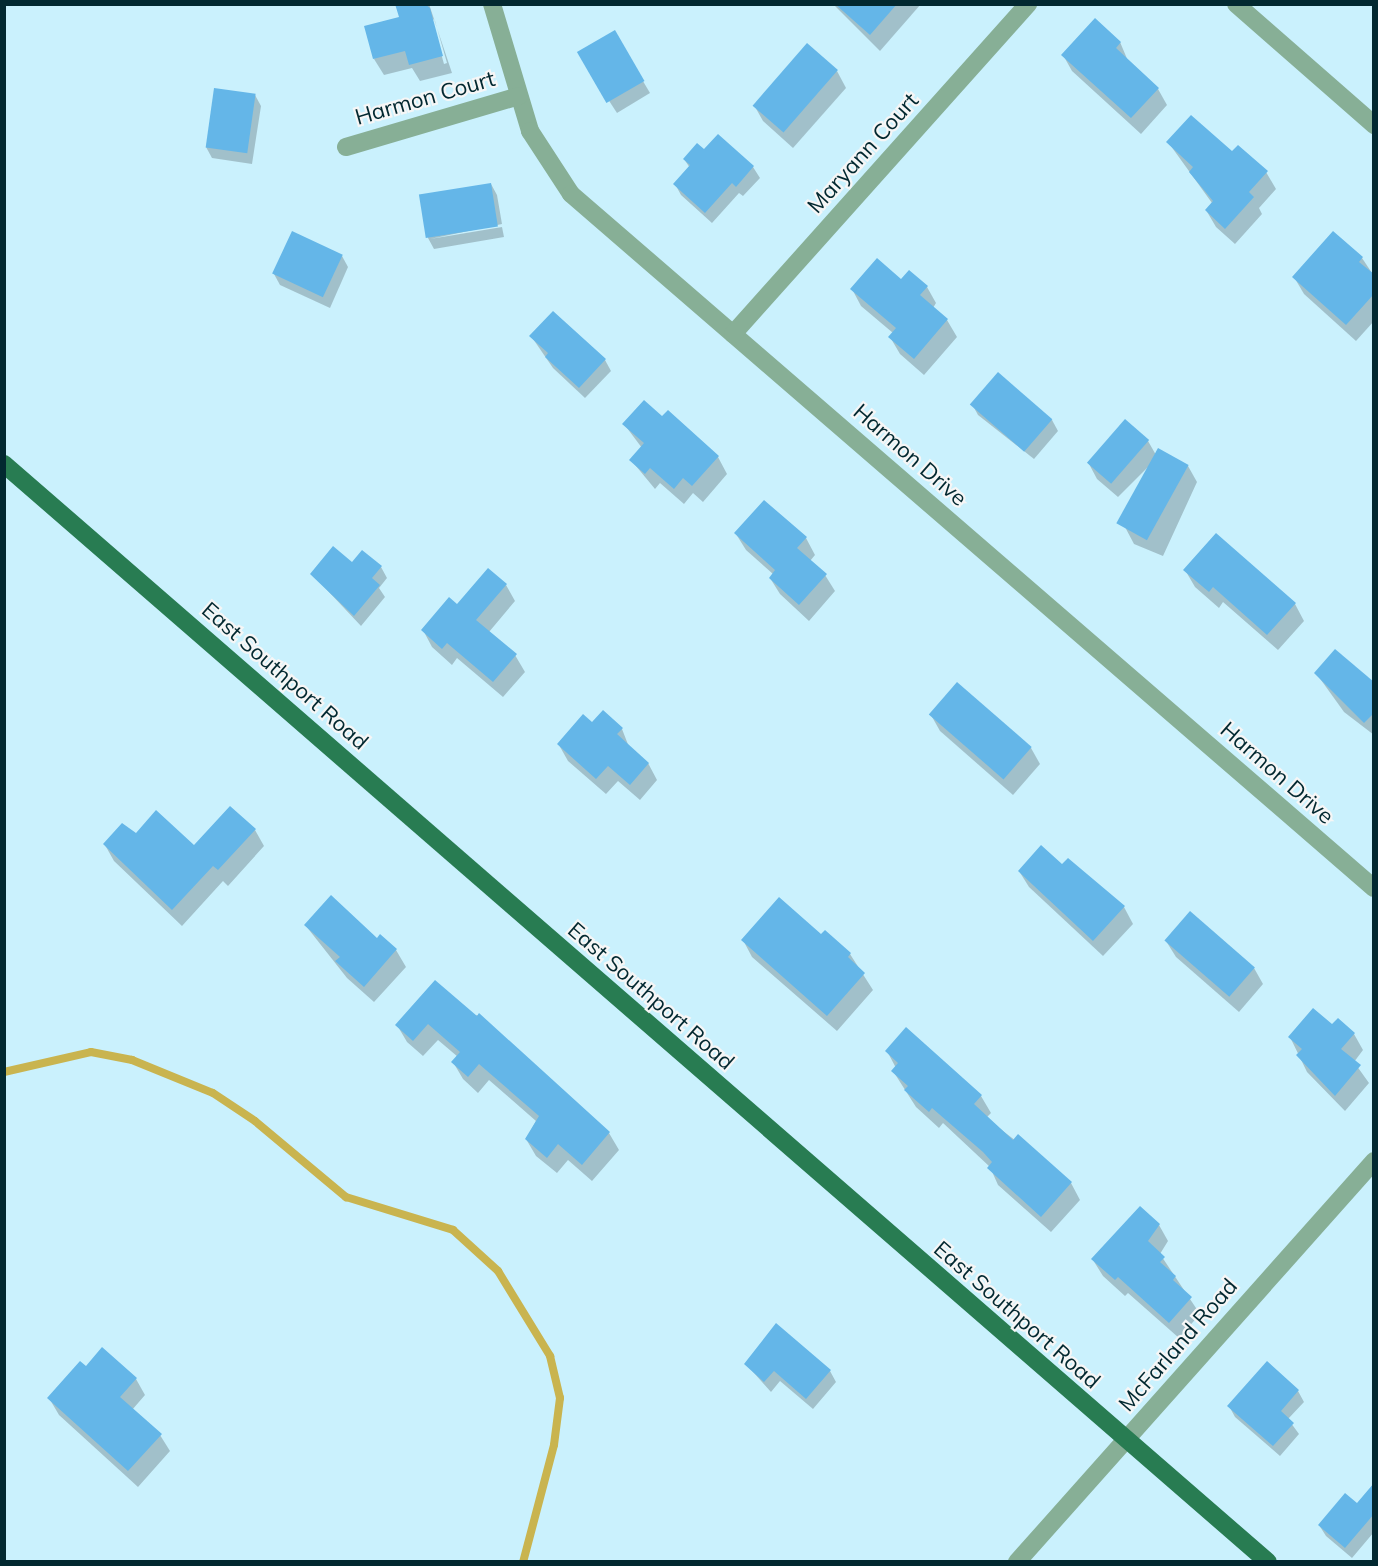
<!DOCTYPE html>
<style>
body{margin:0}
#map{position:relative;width:1378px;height:1566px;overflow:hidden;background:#caf1fd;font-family:Mulish,sans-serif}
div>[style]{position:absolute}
.shadow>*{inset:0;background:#0003}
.stream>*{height:8px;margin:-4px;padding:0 4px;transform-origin:4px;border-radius:4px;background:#c9b44f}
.building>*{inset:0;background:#64b6e8;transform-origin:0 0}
.minor>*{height:18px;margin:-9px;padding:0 9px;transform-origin:9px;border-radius:9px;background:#87af96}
.major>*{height:18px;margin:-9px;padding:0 9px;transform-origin:9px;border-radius:9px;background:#287c52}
span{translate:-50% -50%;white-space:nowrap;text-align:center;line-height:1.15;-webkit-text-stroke:4.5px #f6f6f6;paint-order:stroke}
.street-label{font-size:22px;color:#022830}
.frame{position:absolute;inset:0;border:6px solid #022830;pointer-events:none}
</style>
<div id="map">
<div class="shadow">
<i style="clip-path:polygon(evenodd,397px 4px,429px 4px,452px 73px,420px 81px,412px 68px,384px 75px,374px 59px,400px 18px,397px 4px,431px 17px,435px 21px,447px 63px,444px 64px,431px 17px)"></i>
<i style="clip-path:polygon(833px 4px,921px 4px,880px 51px)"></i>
<i style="clip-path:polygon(614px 32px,650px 93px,617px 113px,585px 64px)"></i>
<i style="clip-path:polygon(1120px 42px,1128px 61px,1158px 89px,1167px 105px,1141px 134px,1072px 71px,1063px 55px)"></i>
<i style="clip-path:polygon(837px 71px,846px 88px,793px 148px,763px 121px,754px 105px)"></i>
<i style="clip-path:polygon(255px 95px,261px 106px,252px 164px,212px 158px,206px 147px)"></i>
<i style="clip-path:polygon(718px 136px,753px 167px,760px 178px,743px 196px,739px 193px,712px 223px,681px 195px,675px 184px,690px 168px,684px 159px,704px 151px)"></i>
<i style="clip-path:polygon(1168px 142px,1232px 153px,1266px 172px,1276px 189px,1259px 208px,1262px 214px,1235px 244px,1216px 227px,1206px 210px,1212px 203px)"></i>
<i style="clip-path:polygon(491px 184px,497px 195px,502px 224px,430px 239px,502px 227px,504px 237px,434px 249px,428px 238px,422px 200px)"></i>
<i style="clip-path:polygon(1333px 233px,1362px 258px,1374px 276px,1374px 321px,1356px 341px,1304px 294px,1294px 277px)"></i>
<i style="clip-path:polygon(342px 256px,348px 267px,330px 308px,280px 285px,274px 274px)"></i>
<i style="clip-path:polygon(901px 281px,927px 287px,936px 303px,933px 308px,947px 320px,957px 337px,924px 375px,900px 354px,890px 337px,893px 333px,861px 306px,852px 289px)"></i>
<i style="clip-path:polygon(531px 336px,605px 360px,611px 371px,585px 398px,553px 368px)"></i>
<i style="clip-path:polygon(972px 404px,1052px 420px,1058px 431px,1034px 459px,978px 415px)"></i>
<i style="clip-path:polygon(663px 418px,718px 457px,727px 474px,703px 502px,693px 493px,684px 504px,660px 483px,655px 489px,631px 460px,642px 448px,624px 424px)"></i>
<i style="clip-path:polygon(1148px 441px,1156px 455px,1188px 466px,1197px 482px,1163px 556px,1134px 544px,1125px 527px,1153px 462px,1118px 497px,1097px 479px,1088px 462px)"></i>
<i style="clip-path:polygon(736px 534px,806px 538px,815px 555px,810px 561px,825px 575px,835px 591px,809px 621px,780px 594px,770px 578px,773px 574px,746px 550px)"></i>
<i style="clip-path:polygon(352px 564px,381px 567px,387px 578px,379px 588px,385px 597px,361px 626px,312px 574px)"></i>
<i style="clip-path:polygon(1185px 570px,1295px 604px,1304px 621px,1278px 650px,1223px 602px,1219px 608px,1195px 587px)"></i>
<i style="clip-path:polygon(506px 585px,515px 601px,489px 632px,515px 655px,525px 672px,503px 697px,457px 658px,452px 665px,432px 647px,423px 630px,458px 606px)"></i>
<i style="clip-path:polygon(1316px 673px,1374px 684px,1374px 735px,1344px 712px)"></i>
<i style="clip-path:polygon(931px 715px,1031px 748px,1040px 764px,1013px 795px,940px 731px)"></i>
<i style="clip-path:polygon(593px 724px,622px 729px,629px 747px,648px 763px,657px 780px,640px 800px,618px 781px,606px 794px,568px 761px,559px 745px)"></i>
<i style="clip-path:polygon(255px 830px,264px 846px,228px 886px,223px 881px,182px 926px,114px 861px,105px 845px,194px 847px)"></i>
<i style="clip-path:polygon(1062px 866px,1124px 907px,1133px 924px,1103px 956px,1029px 887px,1019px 871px)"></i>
<i style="clip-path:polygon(306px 926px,377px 940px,380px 936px,396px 950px,406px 967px,374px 1002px,347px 978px)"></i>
<i style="clip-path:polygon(825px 932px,850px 954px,873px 990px,837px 1031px,752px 957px,743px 940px,821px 936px)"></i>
<i style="clip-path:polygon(1166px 941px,1254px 968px,1263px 984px,1239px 1012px,1176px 957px)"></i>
<i style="clip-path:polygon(479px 1015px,609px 1133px,619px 1150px,592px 1181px,568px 1160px,557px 1173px,536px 1156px,526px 1139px,536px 1121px,489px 1080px,478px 1093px,463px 1079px,453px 1062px,458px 1057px,438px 1040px,423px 1056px,407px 1042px,397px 1025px)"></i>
<i style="clip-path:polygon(1332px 1027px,1354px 1034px,1363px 1050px,1354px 1062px,1369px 1083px,1345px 1111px,1307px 1072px,1290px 1037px)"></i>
<i style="clip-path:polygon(906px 1029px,981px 1096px,991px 1113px,986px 1118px,1071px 1183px,1080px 1200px,1051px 1232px,998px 1185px,990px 1167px,943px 1123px,939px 1128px,916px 1107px,893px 1071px,896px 1068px,887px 1051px)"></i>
<i style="clip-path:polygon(1159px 1225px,1168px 1241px,1160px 1254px,1200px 1314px,1179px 1338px,1128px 1293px,1125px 1296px,1103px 1276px,1093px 1260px)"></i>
<i style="clip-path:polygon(746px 1364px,830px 1371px,836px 1382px,813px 1409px,780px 1381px,771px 1392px)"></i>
<i style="clip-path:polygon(86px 1368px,136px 1379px,145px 1395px,132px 1410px,160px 1435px,170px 1451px,138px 1487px,59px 1415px,49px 1398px)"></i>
<i style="clip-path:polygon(1298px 1391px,1304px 1402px,1288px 1419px,1299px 1434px,1280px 1456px,1235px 1417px,1229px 1406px)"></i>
<i style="clip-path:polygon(1374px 1488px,1374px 1532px,1352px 1558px,1326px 1536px,1319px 1525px,1357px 1505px)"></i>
</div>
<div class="stream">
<i style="left:4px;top:1072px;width:89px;rotate:-12.9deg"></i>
<i style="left:91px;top:1052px;width:42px;rotate:11deg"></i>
<i style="left:132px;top:1060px;width:87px;rotate:22.2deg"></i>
<i style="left:213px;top:1093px;width:50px;rotate:33.7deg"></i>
<i style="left:255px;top:1121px;width:119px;rotate:39.9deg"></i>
<i style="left:346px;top:1197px;width:112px;rotate:17.1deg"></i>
<i style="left:453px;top:1230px;width:61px;rotate:42.3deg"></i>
<i style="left:498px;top:1271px;width:100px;rotate:58.5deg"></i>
<i style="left:550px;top:1356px;width:43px;rotate:76.6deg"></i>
<i style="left:560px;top:1398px;width:47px;rotate:97.3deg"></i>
<i style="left:554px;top:1445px;width:121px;rotate:104.8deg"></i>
</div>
<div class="building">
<i style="clip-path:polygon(395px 4px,425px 4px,430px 8px,443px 56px,409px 65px,405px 51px,373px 59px,364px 26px,399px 17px)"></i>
<i style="clip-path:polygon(835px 4px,897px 4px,870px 35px)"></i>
<i style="clip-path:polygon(1095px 18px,1121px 42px,1116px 48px,1159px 88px,1131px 118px,1061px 55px)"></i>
<i style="left:615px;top:30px;width:59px;height:44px;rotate:60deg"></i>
<i style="left:807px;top:43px;width:41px;height:83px;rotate:41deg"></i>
<i style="left:214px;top:88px;width:42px;height:60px;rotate:8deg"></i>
<i style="clip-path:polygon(1191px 115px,1232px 151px,1238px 145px,1268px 171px,1249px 192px,1254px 197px,1225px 229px,1205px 210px,1213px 201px,1189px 172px,1193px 167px,1166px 142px)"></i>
<i style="clip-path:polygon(718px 134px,754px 166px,736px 187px,732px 183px,705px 213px,673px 184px,690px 165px,683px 159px,697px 143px,704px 149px)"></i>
<i style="left:491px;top:183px;width:44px;height:73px;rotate:81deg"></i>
<i style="left:292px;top:231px;width:56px;height:47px;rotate:25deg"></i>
<i style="clip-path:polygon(1333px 231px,1363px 257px,1359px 262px,1374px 274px,1374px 294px,1346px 325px,1292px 277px)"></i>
<i style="clip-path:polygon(877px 258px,901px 279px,909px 270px,928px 286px,920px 295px,948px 319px,914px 359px,888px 337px,896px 328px,850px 289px)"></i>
<i style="clip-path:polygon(553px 311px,606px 359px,579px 388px,545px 357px,548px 353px,529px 336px)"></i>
<i style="left:998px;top:372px;width:72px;height:43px;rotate:41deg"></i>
<i style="clip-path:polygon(644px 400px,662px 416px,668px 410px,719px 456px,692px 486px,683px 478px,674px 489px,650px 468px,645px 474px,629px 460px,644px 443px,622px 424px)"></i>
<i style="left:1125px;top:419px;width:32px;height:58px;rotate:41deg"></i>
<i style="left:1158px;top:448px;width:35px;height:86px;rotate:29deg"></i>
<i style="clip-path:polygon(764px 500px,807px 537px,797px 548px,827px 574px,799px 605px,769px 578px,775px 570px,734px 533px)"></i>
<i style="clip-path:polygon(1216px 533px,1296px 603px,1267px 635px,1213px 587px,1209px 592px,1183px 570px)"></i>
<i style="clip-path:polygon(333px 546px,352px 562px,362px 550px,382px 566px,372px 578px,380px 585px,354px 616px,310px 574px)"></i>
<i style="clip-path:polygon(488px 568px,507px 584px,476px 620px,517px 654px,493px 682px,447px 643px,442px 649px,421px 630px,449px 597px,457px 604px)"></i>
<i style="clip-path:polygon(1335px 649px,1374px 682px,1374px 713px,1364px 723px,1314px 673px)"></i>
<i style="left:957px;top:682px;width:99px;height:43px;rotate:41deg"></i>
<i style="clip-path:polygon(603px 710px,623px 728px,617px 734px,649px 763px,630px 785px,608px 766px,596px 779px,557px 744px,583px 714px,592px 722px)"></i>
<i style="clip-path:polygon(230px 806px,256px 829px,218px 870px,213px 866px,172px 910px,103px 844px,122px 823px,136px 833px,156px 810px,194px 845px)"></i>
<i style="clip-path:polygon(1041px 845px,1062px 864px,1068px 858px,1125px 906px,1093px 941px,1018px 871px)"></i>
<i style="clip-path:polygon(331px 895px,377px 938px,380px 934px,397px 949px,364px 987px,335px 961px,340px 957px,304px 925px)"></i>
<i style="clip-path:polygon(779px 897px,821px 934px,825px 930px,851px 953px,848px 957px,865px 973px,827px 1016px,741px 940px)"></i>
<i style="left:1190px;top:911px;width:86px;height:39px;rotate:41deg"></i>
<i style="clip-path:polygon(435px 980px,477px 1016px,479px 1013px,610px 1132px,582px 1165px,558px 1144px,547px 1158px,525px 1139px,539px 1116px,479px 1064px,468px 1077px,451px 1062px,460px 1052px,428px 1024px,413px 1041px,395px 1025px)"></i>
<i style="clip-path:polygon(1313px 1008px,1332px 1024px,1338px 1018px,1355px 1033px,1341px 1049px,1361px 1065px,1335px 1096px,1296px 1055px,1302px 1049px,1288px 1037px)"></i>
<i style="clip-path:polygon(906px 1027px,982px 1095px,974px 1104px,1013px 1140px,1018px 1134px,1072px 1182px,1041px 1217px,987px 1168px,992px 1162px,983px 1152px,932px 1108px,929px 1112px,904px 1090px,908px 1086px,891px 1071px,898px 1063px,885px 1051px)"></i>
<i style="clip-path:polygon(1140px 1206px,1160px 1224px,1148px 1241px,1165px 1257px,1160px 1262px,1176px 1276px,1173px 1280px,1192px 1297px,1169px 1323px,1118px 1277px,1115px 1280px,1091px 1259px)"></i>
<i style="clip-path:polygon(776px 1323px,831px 1370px,806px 1399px,774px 1371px,764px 1382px,744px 1364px)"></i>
<i style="clip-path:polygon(102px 1347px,137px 1378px,120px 1397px,162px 1434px,128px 1471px,47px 1398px,80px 1361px,86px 1366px)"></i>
<i style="clip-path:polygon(1267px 1361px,1299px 1390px,1281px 1411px,1294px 1423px,1273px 1446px,1227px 1406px)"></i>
<i style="clip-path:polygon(1374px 1483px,1374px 1514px,1345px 1548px,1318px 1525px,1345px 1493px,1357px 1503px)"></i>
</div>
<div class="minor">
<i style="left:492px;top:4px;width:133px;rotate:73.3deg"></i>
<i style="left:530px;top:131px;width:75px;rotate:56.9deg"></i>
<i style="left:571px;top:194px;width:1061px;rotate:40.84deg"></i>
<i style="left:1236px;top:4px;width:184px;rotate:41.2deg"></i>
<i style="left:346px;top:147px;width:180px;rotate:-16.4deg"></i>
<i style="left:733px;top:334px;width:443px;rotate:-48.2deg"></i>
<i style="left:1017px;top:1562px;width:537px;rotate:-48.32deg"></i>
</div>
<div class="major">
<i style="left:4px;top:464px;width:1674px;rotate:40.98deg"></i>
</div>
<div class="street-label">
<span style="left:425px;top:98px;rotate:-16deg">Harmon Court</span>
<span style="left:863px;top:153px;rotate:-48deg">Maryann Court</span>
<span style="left:910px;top:455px;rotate:41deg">Harmon Drive</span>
<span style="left:285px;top:676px;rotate:41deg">East Southport Road</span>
<span style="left:1277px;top:773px;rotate:41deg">Harmon Drive</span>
<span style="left:651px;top:996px;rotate:41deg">East Southport Road</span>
<span style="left:1017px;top:1315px;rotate:41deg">East Southport Road</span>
<span style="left:1178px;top:1345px;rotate:-49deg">McFarland Road</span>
</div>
<div class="frame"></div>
</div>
